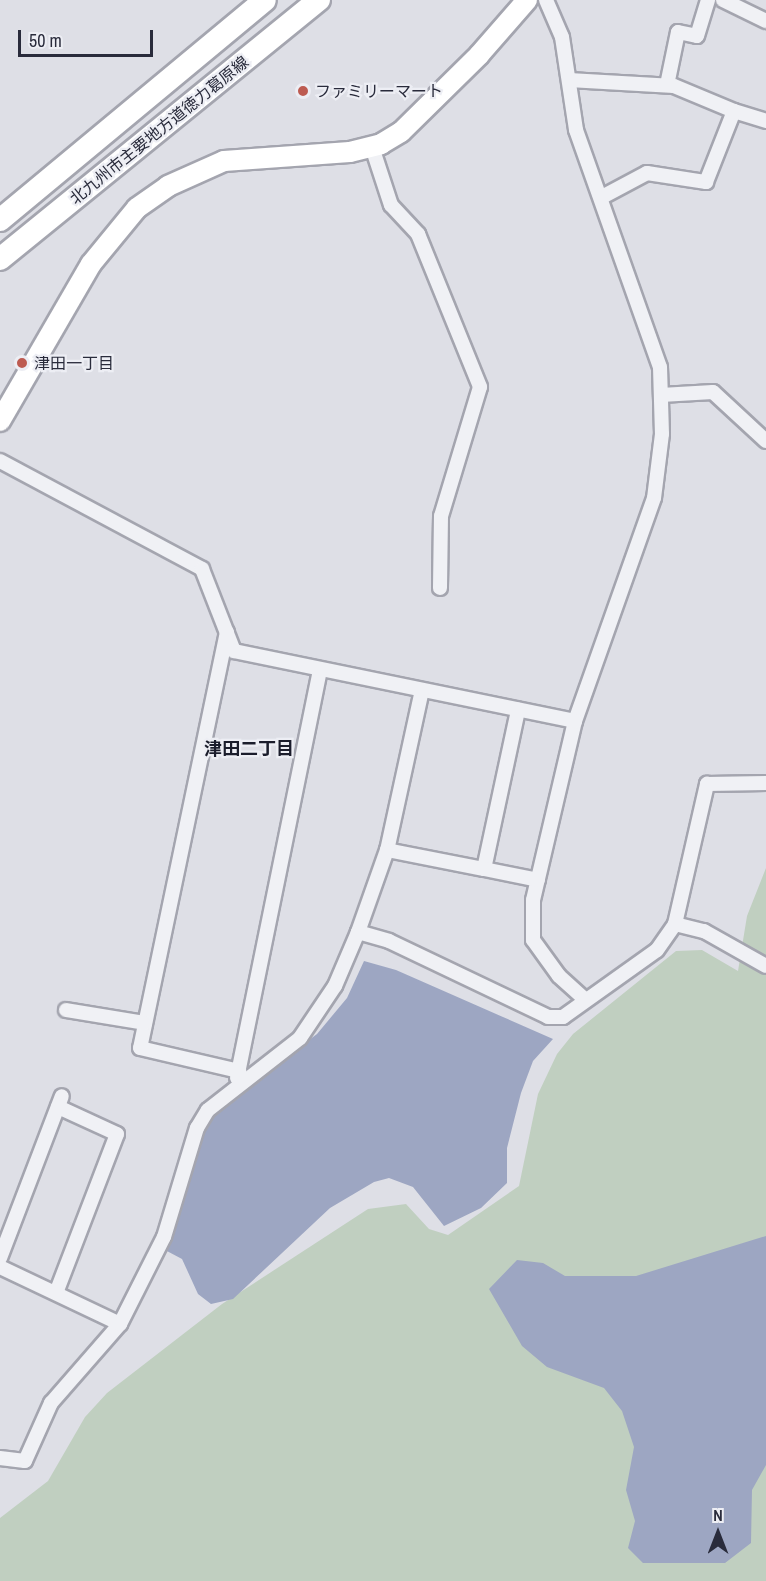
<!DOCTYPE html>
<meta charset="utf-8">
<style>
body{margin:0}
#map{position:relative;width:766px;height:1581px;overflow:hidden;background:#dedfe6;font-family:"Archivo Narrow","Noto Sans JP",sans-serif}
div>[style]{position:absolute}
.green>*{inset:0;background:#c0cfc0}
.water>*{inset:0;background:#9da6c2}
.roads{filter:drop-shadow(2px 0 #a4a5af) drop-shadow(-2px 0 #a4a5af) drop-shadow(0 2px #a4a5af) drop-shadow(0 -2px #a4a5af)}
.street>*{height:14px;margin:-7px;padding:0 7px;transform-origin:7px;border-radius:7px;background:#f0f1f5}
.secondary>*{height:20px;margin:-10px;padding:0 10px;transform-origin:10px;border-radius:10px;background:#fff}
.primary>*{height:22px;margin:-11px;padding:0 11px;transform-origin:11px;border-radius:11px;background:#fff}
.dots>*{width:16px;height:16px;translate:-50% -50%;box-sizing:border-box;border:3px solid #edeef4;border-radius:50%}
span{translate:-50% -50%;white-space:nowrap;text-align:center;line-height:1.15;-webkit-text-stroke:4.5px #edeef4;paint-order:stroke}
.poi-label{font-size:16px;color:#292b3b}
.left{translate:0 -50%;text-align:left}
.street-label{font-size:16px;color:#292b3b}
.neighbourhood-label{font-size:18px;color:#1b1d2c;font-weight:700}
.north{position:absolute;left:688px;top:1503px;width:60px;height:60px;-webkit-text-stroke:4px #edeef4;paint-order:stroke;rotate:0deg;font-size:16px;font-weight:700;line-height:24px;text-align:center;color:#292b3b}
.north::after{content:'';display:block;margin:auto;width:21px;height:27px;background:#292b3b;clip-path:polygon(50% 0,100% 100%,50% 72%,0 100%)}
.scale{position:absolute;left:18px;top:30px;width:135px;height:27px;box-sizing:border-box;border:3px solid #292b3b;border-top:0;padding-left:8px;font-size:18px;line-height:21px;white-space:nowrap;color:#292b3b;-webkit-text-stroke:4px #edeef4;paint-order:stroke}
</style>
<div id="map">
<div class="green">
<i style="clip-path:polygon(766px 868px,766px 1581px,0 1581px,0 1518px,48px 1481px,85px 1417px,107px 1393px,222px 1304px,368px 1209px,406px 1204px,429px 1229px,448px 1235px,519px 1186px,538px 1094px,557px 1054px,573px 1034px,676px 951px,702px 950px,738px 971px,747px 916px)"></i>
</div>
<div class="water">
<i style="clip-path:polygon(364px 961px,396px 970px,553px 1039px,533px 1061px,521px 1093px,507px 1148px,507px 1183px,481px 1208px,444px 1226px,413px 1187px,389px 1178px,374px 1182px,330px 1208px,233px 1299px,211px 1304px,198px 1294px,182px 1259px,165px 1250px,201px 1140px,216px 1110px,317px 1034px,347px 998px)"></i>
<i style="clip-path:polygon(766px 1236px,766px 1465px,752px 1490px,751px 1543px,725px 1563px,643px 1563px,628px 1548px,635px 1521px,626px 1490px,634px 1447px,622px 1411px,604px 1388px,547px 1367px,522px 1346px,489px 1289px,517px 1260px,543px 1263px,565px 1276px,636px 1276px)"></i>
</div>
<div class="roads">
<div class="street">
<i style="left:546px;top:0;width:40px;rotate:66.6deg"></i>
<i style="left:562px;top:37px;width:94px;rotate:81.4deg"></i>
<i style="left:576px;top:130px;width:251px;rotate:70.5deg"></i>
<i style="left:660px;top:367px;width:67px;rotate:88.3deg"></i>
<i style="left:662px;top:434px;width:64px;rotate:97.1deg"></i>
<i style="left:654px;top:498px;width:237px;rotate:109.5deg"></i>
<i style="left:575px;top:721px;width:184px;rotate:103.2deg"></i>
<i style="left:533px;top:900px;width:40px;rotate:90deg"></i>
<i style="left:533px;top:940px;width:44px;rotate:54.2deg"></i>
<i style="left:559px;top:976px;width:36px;rotate:42deg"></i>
<i style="left:723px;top:0;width:48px;rotate:26deg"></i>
<i style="left:569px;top:80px;width:105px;rotate:3.3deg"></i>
<i style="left:674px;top:86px;width:65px;rotate:22.6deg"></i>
<i style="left:667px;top:85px;width:54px;rotate:-78.3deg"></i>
<i style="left:678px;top:32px;width:19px;rotate:12deg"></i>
<i style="left:697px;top:36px;width:38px;rotate:-73deg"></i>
<i style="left:372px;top:147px;width:61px;rotate:71.9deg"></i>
<i style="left:391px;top:205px;width:40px;rotate:47deg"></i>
<i style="left:418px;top:234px;width:165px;rotate:67.9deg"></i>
<i style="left:480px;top:387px;width:135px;rotate:106.8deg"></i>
<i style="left:441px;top:516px;width:72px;rotate:90.8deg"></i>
<i style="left:602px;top:197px;width:51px;rotate:-28.1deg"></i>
<i style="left:647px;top:173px;width:60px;rotate:8.7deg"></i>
<i style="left:706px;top:182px;width:76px;rotate:-68.5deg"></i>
<i style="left:734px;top:111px;width:34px;rotate:17deg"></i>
<i style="left:661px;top:395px;width:52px;rotate:-3.3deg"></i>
<i style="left:713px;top:392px;width:72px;rotate:42.8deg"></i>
<i style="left:0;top:461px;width:229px;rotate:28.1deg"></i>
<i style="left:202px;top:569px;width:88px;rotate:68.7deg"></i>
<i style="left:234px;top:651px;width:348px;rotate:11.6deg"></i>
<i style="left:227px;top:632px;width:425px;rotate:101.8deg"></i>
<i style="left:140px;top:1048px;width:102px;rotate:13.1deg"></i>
<i style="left:422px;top:690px;width:164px;rotate:102.3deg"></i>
<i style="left:387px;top:850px;width:99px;rotate:11.1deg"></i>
<i style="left:484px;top:869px;width:163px;rotate:-77.9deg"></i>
<i style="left:484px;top:869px;width:55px;rotate:11.5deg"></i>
<i style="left:675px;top:924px;width:30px;rotate:14deg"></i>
<i style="left:704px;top:931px;width:71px;rotate:29.4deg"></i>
<i style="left:358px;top:932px;width:87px;rotate:-70.5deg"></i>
<i style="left:66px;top:1010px;width:80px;rotate:9.3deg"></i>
<i style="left:237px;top:1078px;width:417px;rotate:-78.5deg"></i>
<i style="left:0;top:1258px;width:173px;rotate:-69.1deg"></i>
<i style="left:0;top:1267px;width:133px;rotate:25.4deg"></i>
<i style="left:56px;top:1293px;width:170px;rotate:-69deg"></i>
<i style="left:117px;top:1134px;width:65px;rotate:-155.4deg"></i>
<i style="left:0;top:1458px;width:25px;rotate:7deg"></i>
<i style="left:25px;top:1461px;width:64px;rotate:-65.9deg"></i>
<i style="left:51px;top:1403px;width:105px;rotate:-48.9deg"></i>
<i style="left:120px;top:1324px;width:97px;rotate:-63.2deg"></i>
<i style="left:164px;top:1237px;width:114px;rotate:-73.2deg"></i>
<i style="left:197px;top:1128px;width:21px;rotate:-59deg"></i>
<i style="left:208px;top:1110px;width:117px;rotate:-38deg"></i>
<i style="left:300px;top:1038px;width:63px;rotate:-56.1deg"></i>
<i style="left:335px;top:986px;width:59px;rotate:-66.9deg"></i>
<i style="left:358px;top:932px;width:32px;rotate:16deg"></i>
<i style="left:389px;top:941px;width:176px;rotate:25.5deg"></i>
<i style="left:548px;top:1017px;width:15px"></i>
<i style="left:563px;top:1017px;width:115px;rotate:-35.5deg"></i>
<i style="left:657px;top:950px;width:32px;rotate:-55deg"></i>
<i style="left:675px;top:924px;width:144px;rotate:-77.1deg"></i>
<i style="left:707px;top:784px;width:59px;rotate:-1deg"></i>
</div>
<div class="secondary">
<i style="left:0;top:421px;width:181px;rotate:-59.9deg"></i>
<i style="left:91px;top:264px;width:72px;rotate:-50.6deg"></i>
<i style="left:137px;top:208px;width:38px;rotate:-35deg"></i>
<i style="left:168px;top:186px;width:61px;rotate:-24.1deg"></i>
<i style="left:224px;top:161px;width:126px;rotate:-4.1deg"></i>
<i style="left:350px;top:152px;width:32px;rotate:-14deg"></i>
<i style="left:381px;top:144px;width:23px;rotate:-31deg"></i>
<i style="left:401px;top:132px;width:110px;rotate:-44.6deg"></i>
<i style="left:479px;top:55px;width:73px;rotate:-48.9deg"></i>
</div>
<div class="primary">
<i style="left:0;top:220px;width:344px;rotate:-39.7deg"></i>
<i style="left:0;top:259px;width:411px;rotate:-39.1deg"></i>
</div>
</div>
<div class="dots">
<i style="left:303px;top:91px;background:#bd5b51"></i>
<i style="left:22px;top:363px;background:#bd5b51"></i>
</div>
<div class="poi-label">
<span class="left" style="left:315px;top:91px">ファミリーマート</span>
<span class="left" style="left:34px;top:363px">津田一丁目</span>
</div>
<div class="street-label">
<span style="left:159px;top:130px;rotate:-39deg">北九州市主要地方道徳力葛原線</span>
</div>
<div class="neighbourhood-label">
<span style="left:249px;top:749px">津田二丁目</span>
</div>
<div class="north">N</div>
<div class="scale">50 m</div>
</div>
